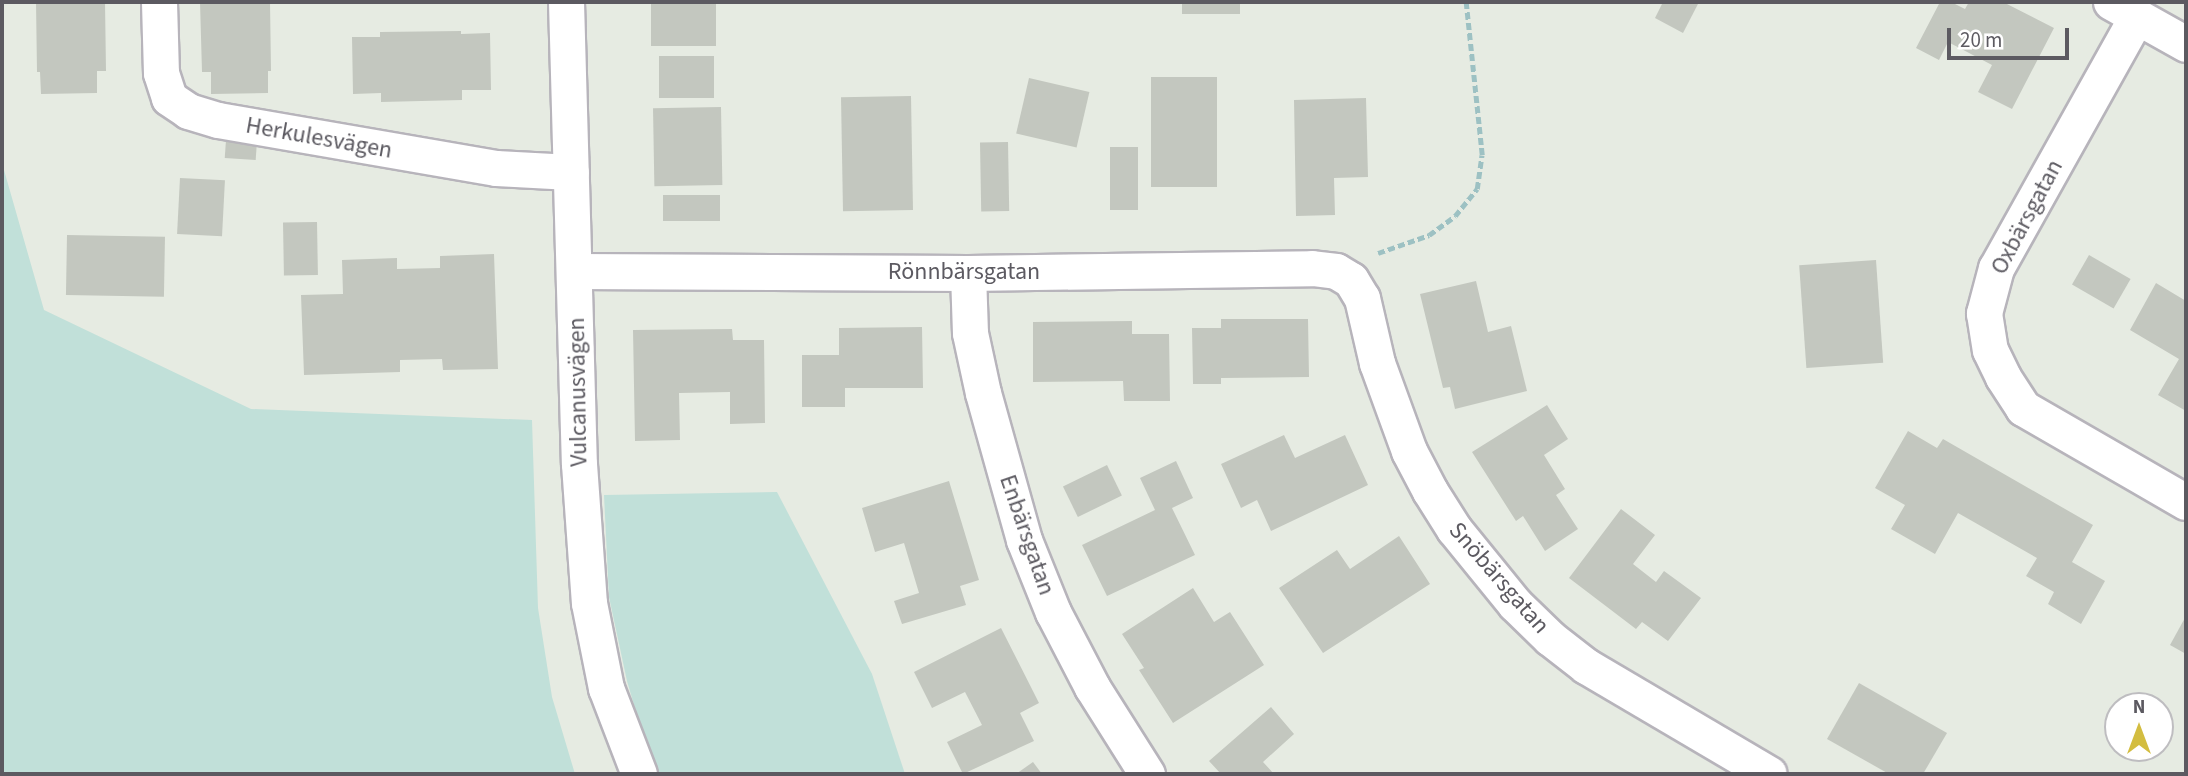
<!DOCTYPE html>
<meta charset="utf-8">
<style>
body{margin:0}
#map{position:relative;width:2188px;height:776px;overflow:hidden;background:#e6ebe2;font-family:"Source Sans 3",sans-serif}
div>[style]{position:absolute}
.green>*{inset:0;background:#c1e0d9}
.building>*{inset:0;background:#c3c7bf;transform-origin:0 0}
.path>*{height:4.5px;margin-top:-2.25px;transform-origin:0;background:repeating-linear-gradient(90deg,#9dc1c3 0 7px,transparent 0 10.5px)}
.roads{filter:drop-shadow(2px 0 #b7b4bb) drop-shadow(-2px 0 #b7b4bb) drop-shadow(0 2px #b7b4bb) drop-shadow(0 -2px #b7b4bb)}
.minor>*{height:35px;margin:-17.5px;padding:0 17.5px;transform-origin:17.5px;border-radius:17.5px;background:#fff}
span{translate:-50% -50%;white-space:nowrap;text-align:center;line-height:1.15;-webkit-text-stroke:7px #fff;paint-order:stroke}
.street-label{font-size:24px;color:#5c5a61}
.frame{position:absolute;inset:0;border:4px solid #5c5a61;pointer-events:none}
.north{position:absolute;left:2104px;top:692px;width:70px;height:70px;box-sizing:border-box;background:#fff;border:2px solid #bebdc0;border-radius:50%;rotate:0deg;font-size:19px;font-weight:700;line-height:28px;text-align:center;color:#5c5a61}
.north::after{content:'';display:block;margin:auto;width:24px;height:32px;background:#d3bd40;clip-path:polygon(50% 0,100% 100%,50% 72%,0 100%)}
.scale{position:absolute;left:1947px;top:28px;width:122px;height:32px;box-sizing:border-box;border:4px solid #5c5a61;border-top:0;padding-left:9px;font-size:21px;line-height:24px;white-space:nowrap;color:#5c5a61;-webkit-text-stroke:5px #fff;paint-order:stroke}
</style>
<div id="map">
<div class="green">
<i style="clip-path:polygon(2px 163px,44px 310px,251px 409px,532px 420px,538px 608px,552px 697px,575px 774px,2px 774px)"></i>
<i style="clip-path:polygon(777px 492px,872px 674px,905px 774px,658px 774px,649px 756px,627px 681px,609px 597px,604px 495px)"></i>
</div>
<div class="building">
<i style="clip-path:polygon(36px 2px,105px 2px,106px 71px,97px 71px,97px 93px,41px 94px,40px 72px,37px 72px)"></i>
<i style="clip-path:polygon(200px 2px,270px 2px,271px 71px,268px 71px,268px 93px,211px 94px,211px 72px,202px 72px)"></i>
<i style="left:651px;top:2px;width:65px;height:44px"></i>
<i style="left:1182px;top:2px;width:58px;height:12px"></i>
<i style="clip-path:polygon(1663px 2px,1699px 2px,1683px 33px,1655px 18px)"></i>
<i style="clip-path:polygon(1940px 2px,1951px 2px,1965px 9px,1969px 2px,2003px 2px,2054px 28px,2012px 109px,1978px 92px,1992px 65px,1948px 42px,1939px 60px,1916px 48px)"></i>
<i style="clip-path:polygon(461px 31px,461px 34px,490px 33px,491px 90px,462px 90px,462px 100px,381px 102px,381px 93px,353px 94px,352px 37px,380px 37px,380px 32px)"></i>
<i style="left:659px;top:56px;width:55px;height:42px"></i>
<i style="left:1151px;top:77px;width:66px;height:110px"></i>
<i style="left:1029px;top:78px;width:62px;height:57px;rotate:13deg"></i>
<i style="left:911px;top:96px;width:114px;height:70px;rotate:89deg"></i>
<i style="clip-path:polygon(1366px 98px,1368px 177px,1334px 178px,1335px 215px,1296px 216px,1294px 100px)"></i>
<i style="left:721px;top:107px;width:78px;height:68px;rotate:89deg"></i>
<i style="left:226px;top:140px;width:31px;height:18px;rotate:4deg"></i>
<i style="left:1008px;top:142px;width:69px;height:28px;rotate:89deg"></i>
<i style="left:1110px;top:147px;width:28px;height:63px"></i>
<i style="left:180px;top:178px;width:45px;height:56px;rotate:3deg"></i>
<i style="left:663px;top:195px;width:57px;height:26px"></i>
<i style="left:317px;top:222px;width:53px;height:34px;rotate:89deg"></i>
<i style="left:67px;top:235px;width:98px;height:60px;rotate:1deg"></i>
<i style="clip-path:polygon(494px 254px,498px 369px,443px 370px,442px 359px,400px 360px,400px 372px,304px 375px,301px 295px,343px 294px,342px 260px,397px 258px,397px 269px,440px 268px,440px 256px)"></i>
<i style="left:2089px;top:255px;width:48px;height:34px;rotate:30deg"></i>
<i style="left:1876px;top:260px;width:103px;height:77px;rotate:86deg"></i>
<i style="clip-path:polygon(1476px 281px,1488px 332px,1511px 326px,1527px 391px,1455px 409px,1450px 387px,1443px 388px,1420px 294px)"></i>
<i style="clip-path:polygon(2156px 283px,2186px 301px,2186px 411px,2158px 395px,2179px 359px,2130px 330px)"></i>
<i style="clip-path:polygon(1221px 319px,1308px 319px,1309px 377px,1221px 378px,1221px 384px,1193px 384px,1192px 328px,1221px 328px)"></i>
<i style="clip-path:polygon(1132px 321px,1132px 334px,1169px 334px,1170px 401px,1124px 401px,1123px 381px,1033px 382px,1033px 322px)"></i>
<i style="clip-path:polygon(922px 327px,923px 388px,845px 388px,845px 407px,802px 407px,802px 355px,839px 355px,839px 328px)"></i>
<i style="clip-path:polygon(732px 329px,733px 340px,764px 340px,765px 423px,730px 424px,730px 392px,679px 393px,680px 440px,635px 441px,633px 330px)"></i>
<i style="clip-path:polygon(1547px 405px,1568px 439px,1544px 455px,1565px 489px,1556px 495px,1578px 529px,1545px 551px,1523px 516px,1516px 521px,1472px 452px)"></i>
<i style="clip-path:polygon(1908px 431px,1937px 448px,1943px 439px,2093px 525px,2072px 562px,2105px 581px,2081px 624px,2048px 604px,2054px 592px,2026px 576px,2037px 558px,1958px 513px,1935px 554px,1891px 529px,1905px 505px,1875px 488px)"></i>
<i style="clip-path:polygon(1284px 435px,1295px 458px,1345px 435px,1368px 485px,1271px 531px,1257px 500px,1241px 508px,1221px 464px)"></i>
<i style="clip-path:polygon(1176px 461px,1193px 498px,1172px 508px,1195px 555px,1107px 596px,1082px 545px,1155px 510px,1140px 478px)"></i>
<i style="left:1107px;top:465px;width:34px;height:49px;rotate:64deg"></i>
<i style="clip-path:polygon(949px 481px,979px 580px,960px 586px,966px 605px,902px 624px,894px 601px,919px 593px,904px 543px,875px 552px,862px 508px)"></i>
<i style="clip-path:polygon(1621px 509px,1655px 535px,1633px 564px,1656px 582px,1664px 571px,1701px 598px,1668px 641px,1642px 622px,1636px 629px,1569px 578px)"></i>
<i style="clip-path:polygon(1399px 536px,1430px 584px,1323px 653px,1279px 588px,1337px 550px,1350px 569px)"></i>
<i style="clip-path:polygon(1193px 588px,1214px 622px,1230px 612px,1264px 665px,1173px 723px,1139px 670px,1144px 668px,1122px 634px)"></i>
<i style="clip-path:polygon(2186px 616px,2186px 654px,2170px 645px)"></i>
<i style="clip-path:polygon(1001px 628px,1039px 703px,1020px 713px,1034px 741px,963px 774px,947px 742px,982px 725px,965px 692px,932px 708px,914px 672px)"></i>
<i style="clip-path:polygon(1859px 683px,1947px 733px,1923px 774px,1889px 774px,1827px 739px)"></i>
<i style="clip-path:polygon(1271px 707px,1294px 734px,1263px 762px,1274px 774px,1221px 774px,1209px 761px)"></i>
<i style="clip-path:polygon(1033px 762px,1042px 774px,1016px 774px)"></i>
</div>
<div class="path">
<i style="left:1378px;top:253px;width:54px;rotate:-19.4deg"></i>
<i style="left:1429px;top:235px;width:32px;rotate:-36deg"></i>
<i style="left:1455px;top:216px;width:35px;rotate:-51deg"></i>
<i style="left:1477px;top:189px;width:34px;rotate:-82deg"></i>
<i style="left:1482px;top:155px;width:154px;rotate:-96deg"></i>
</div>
<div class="roads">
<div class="minor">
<i style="left:159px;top:2px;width:71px;rotate:88.4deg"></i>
<i style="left:161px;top:73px;width:26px;rotate:72deg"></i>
<i style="left:169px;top:98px;width:23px;rotate:34deg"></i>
<i style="left:188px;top:111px;width:31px;rotate:17deg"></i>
<i style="left:218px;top:120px;width:282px;rotate:9.8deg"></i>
<i style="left:496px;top:168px;width:75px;rotate:3.1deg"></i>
<i style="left:566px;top:2px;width:462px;rotate:88.4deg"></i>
<i style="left:579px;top:464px;width:139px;rotate:85.9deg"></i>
<i style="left:589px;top:603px;width:87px;rotate:78.7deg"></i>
<i style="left:606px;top:688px;width:92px;rotate:69deg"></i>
<i style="left:2111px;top:2px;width:86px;rotate:29.2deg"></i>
<i style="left:2137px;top:16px;width:289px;rotate:119.2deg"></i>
<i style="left:1996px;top:268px;width:47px;rotate:104.9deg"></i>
<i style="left:1984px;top:313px;width:37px;rotate:81deg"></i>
<i style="left:1990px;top:350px;width:30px;rotate:64deg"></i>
<i style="left:2003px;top:377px;width:37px;rotate:57deg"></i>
<i style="left:2023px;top:408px;width:188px;rotate:30deg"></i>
<i style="left:575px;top:271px;width:393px;rotate:0.3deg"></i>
<i style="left:968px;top:273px;width:344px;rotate:-0.8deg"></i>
<i style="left:1312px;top:268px;width:24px;rotate:7deg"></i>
<i style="left:1336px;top:271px;width:17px;rotate:31deg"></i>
<i style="left:1351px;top:280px;width:21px;rotate:59deg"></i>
<i style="left:1362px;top:298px;width:67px;rotate:77deg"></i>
<i style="left:1377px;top:363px;width:94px;rotate:70deg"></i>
<i style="left:1409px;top:451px;width:45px;rotate:62.3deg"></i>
<i style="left:1430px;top:491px;width:45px;rotate:57.7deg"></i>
<i style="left:1454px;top:529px;width:97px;rotate:50.9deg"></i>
<i style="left:1515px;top:604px;width:49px;rotate:44.2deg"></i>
<i style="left:1550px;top:638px;width:46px;rotate:37.9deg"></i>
<i style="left:1586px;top:666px;width:212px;rotate:30.5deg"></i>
<i style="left:968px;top:273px;width:60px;rotate:88.1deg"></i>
<i style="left:970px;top:333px;width:61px;rotate:77.8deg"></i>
<i style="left:983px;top:393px;width:153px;rotate:74.4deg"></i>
<i style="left:1024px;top:540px;width:78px;rotate:68.1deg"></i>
<i style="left:1053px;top:612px;width:85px;rotate:62.5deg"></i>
<i style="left:1092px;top:687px;width:103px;rotate:57.7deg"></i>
</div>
</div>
<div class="street-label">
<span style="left:319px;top:138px;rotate:10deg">Herkulesvägen</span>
<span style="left:2027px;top:217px;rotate:-62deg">Oxbärsgatan</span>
<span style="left:964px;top:272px">Rönnbärsgatan</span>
<span style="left:578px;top:392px;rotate:-91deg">Vulcanusvägen</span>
<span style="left:1027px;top:535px;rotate:71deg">Enbärsgatan</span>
<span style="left:1499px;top:578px;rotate:49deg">Snöbärsgatan</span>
</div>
<div class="frame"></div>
<div class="north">N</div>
<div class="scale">20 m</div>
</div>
